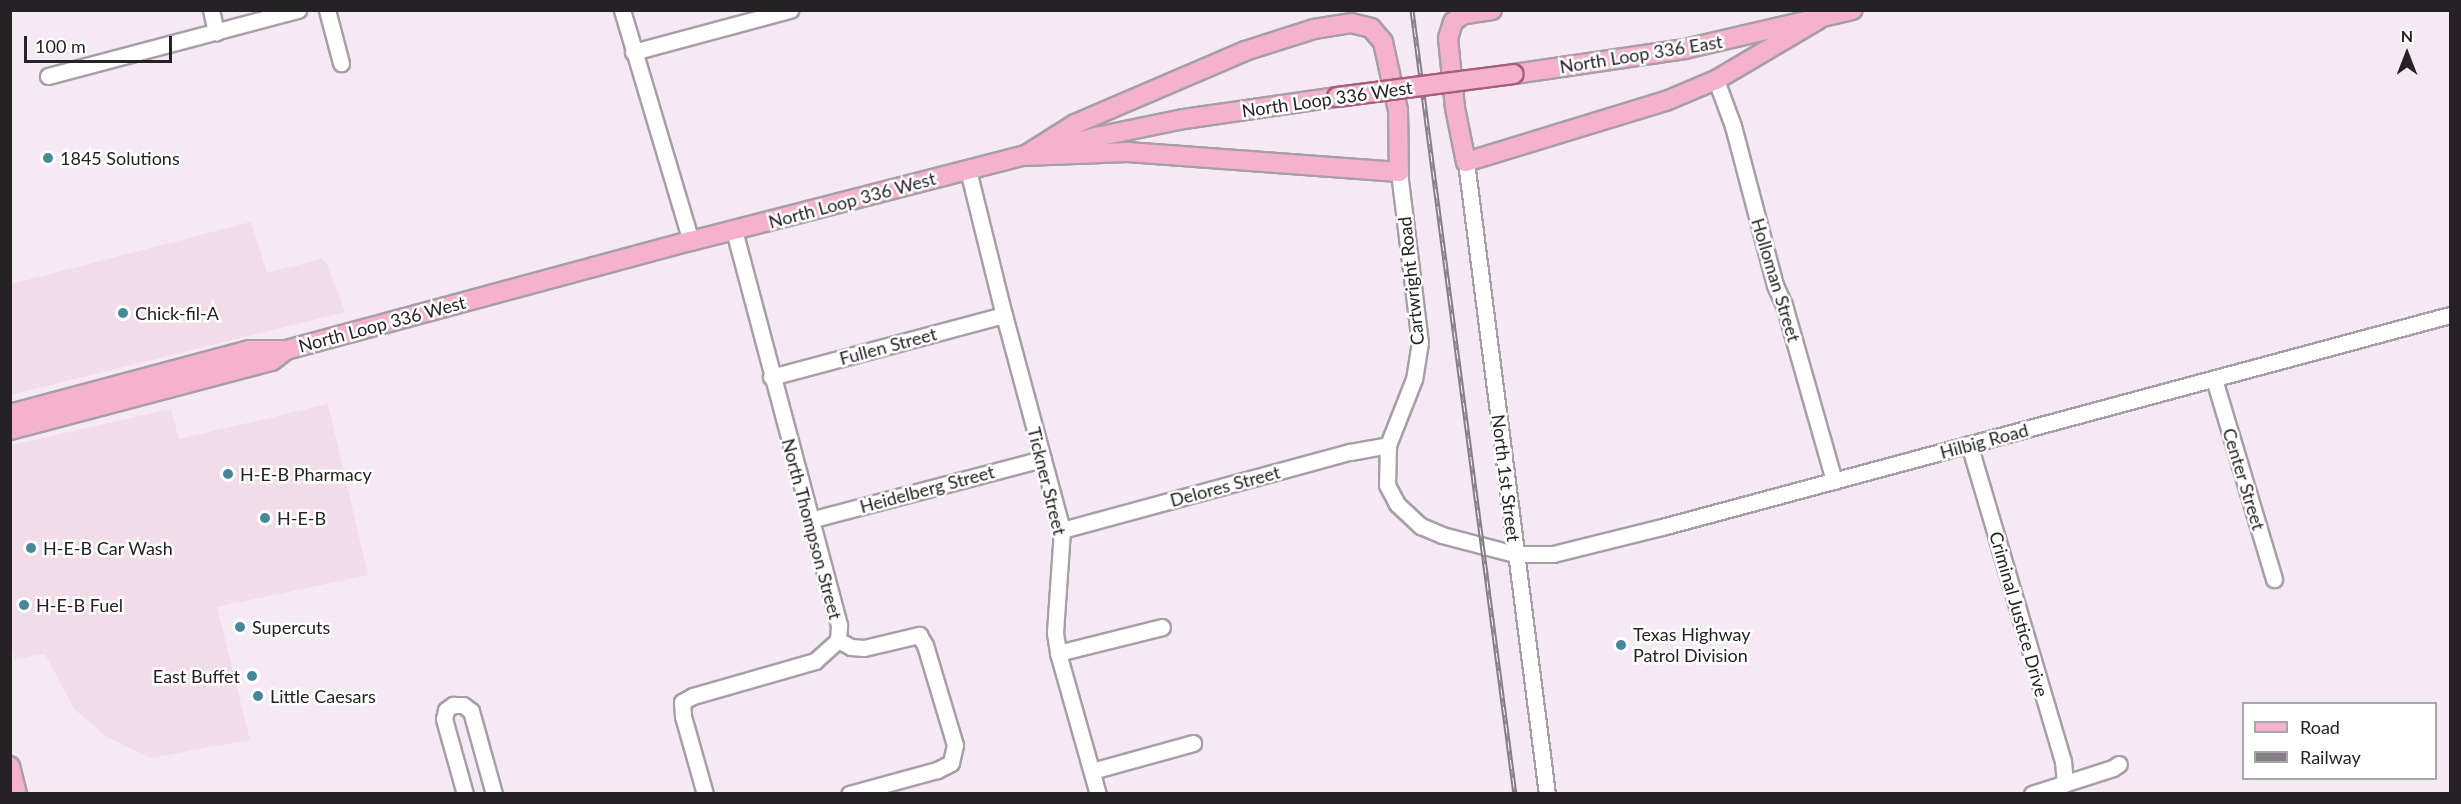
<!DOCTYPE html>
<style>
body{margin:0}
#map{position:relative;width:2461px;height:804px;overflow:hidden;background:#f4e9f5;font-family:Lato,sans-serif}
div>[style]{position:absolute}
.commercial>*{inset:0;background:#f3dce9}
.roads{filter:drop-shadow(2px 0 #a89ea8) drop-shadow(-2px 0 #a89ea8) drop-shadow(0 2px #a89ea8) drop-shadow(0 -2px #a89ea8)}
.minor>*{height:15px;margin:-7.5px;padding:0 7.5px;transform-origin:7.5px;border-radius:7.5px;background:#fff}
.major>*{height:18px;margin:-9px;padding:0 9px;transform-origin:9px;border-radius:9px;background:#f4b2cd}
.rail>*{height:5px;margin-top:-2.5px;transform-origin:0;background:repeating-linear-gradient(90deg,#fff 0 9px,#867e86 0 18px);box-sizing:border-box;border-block:2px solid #867e86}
.bridges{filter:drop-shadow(2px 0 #a65e7c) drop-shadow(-2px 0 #a65e7c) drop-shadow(0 2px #a65e7c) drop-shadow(0 -2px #a65e7c)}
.major-bridge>*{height:18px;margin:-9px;padding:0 9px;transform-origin:9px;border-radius:9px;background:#f4b2cd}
.dots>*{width:16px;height:16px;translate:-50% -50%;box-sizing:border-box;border:3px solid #fff;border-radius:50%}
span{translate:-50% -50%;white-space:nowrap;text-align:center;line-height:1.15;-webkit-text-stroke:5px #fff;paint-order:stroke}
.street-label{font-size:18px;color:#252125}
.poi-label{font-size:18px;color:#252125}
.left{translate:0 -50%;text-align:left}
.right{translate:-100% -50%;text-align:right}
.frame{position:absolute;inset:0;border:12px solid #252125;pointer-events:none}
.legend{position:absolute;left:2242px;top:702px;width:195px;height:78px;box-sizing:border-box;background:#fff;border:2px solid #a8a6a8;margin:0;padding:8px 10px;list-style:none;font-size:18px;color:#252125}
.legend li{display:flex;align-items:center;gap:12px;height:30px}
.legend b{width:30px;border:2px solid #a8a6a8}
.north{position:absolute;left:2377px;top:24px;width:60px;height:60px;-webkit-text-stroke:4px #fff;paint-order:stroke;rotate:0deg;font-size:16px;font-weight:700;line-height:24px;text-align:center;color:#252125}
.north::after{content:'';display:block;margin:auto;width:21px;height:27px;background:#252125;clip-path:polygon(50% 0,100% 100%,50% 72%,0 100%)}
.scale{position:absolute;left:24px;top:36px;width:148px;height:27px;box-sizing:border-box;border:3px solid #252125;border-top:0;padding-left:8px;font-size:18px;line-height:21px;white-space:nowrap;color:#252125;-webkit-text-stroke:4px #fff;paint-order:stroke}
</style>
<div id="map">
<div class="commercial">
<i style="clip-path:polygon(251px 222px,267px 273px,321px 259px,327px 264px,345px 312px,11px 395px,11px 284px)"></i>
<i style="clip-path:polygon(328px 404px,368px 575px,217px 607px,250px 740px,150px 758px,107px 737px,74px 709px,45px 654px,15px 659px,10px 642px,11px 445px,171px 409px,179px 439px)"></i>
</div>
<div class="roads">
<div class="minor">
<i style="left:211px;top:10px;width:23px;rotate:77deg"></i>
<i style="left:327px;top:10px;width:55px;rotate:75.2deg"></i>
<i style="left:622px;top:10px;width:241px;rotate:73.4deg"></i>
<i style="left:633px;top:52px;width:163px;rotate:-15deg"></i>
<i style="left:48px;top:76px;width:259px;rotate:-14.8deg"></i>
<i style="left:1716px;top:80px;width:49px;rotate:69.7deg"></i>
<i style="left:1733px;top:126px;width:164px;rotate:75.2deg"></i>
<i style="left:1775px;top:285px;width:22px;rotate:66deg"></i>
<i style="left:1784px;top:305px;width:183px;rotate:74.1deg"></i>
<i style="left:1466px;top:162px;width:637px;rotate:82.7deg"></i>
<i style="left:968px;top:170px;width:149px;rotate:76.1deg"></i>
<i style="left:1004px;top:315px;width:223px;rotate:74.9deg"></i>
<i style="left:1062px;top:530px;width:103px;rotate:93.9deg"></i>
<i style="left:1055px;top:633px;width:20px;rotate:81deg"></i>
<i style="left:1058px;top:653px;width:147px;rotate:74.2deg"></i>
<i style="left:1399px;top:172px;width:171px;rotate:83deg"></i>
<i style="left:1420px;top:342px;width:37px;rotate:99deg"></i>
<i style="left:1414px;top:379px;width:71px;rotate:111.5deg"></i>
<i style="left:1388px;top:445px;width:40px;rotate:91.4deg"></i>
<i style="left:1387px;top:485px;width:21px;rotate:62deg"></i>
<i style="left:1397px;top:504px;width:33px;rotate:43deg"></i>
<i style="left:1421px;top:526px;width:23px;rotate:23deg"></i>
<i style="left:1442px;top:535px;width:75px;rotate:14.6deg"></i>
<i style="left:1515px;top:554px;width:38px"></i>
<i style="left:1553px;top:554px;width:112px;rotate:-13.9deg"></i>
<i style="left:1662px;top:527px;width:816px;rotate:-15.06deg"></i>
<i style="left:771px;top:377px;width:241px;rotate:-14.9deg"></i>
<i style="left:2214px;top:379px;width:209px;rotate:73.3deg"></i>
<i style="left:1969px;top:444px;width:331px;rotate:73.5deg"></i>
<i style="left:2063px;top:761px;width:23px;rotate:85deg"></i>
<i style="left:810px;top:520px;width:241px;rotate:-14.7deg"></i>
<i style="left:1062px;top:530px;width:298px;rotate:-15.2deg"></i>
<i style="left:1350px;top:452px;width:39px;rotate:-10deg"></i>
<i style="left:838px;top:640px;width:15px;rotate:28deg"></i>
<i style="left:851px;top:647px;width:13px;rotate:4deg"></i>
<i style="left:864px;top:648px;width:57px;rotate:-13.3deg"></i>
<i style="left:919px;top:635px;width:12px;rotate:59deg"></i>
<i style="left:925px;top:645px;width:104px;rotate:73.3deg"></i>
<i style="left:955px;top:745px;width:18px;rotate:103deg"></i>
<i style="left:951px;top:763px;width:16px;rotate:153deg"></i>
<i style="left:937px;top:770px;width:91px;rotate:164.7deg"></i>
<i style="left:1058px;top:653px;width:107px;rotate:-14deg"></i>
<i style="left:1092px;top:771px;width:105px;rotate:-15.5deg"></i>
<i style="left:465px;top:794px;width:78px;rotate:-105.6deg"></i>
<i style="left:444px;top:719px;width:9px;rotate:-77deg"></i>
<i style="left:446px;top:710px;width:9px;rotate:-36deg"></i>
<i style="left:453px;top:705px;width:10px"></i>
<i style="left:463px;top:705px;width:10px;rotate:37deg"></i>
<i style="left:471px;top:711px;width:86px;rotate:74.5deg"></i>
<i style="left:705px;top:794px;width:81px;rotate:-105.8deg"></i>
<i style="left:683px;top:716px;width:14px;rotate:-94deg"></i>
<i style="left:682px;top:702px;width:13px;rotate:-29deg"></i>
<i style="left:693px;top:696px;width:127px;rotate:-16deg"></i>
<i style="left:815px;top:661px;width:31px;rotate:-42deg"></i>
<i style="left:838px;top:640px;width:15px;rotate:-86deg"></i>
<i style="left:839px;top:625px;width:408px;rotate:-104.9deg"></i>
<i style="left:2032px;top:794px;width:85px;rotate:-17.8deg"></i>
<i style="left:2113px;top:768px;width:7px;rotate:-34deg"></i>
</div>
<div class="major">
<i style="left:1492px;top:10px;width:30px;rotate:171deg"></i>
<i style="left:1462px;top:15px;width:11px;rotate:142deg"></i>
<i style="left:1453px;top:22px;width:17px;rotate:107deg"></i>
<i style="left:1448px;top:38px;width:70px;rotate:84.3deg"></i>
<i style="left:1455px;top:108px;width:55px;rotate:78.5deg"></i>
<i style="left:1466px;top:162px;width:209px;rotate:-17deg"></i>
<i style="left:1666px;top:101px;width:54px;rotate:-22.8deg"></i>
<i style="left:1716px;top:80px;width:118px;rotate:-30.5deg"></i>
<i style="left:1351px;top:23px;width:21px;rotate:14deg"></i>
<i style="left:1371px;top:28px;width:18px;rotate:49deg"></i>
<i style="left:1383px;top:42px;width:70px;rotate:77.6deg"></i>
<i style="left:1398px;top:110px;width:62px;rotate:89.1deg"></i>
<i style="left:1399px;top:172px;width:272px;rotate:-175.8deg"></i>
<i style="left:1128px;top:152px;width:104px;rotate:177.8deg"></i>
<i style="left:1024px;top:156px;width:60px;rotate:-32.1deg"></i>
<i style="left:1075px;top:124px;width:185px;rotate:-23.2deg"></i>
<i style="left:1245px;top:51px;width:72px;rotate:-17.7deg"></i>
<i style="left:1314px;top:29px;width:37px;rotate:-9deg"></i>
<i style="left:1514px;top:74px;width:173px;rotate:-8.3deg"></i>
<i style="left:1685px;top:49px;width:172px;rotate:-13.1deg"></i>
<i style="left:10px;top:414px;width:247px;rotate:-15deg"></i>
<i style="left:249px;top:350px;width:37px"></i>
<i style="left:286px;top:350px;width:419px;rotate:-15.1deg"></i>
<i style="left:691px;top:241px;width:418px;rotate:-14.4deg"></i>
<i style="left:1096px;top:137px;width:90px;rotate:-11.6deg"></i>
<i style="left:1184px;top:119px;width:155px;rotate:-8.2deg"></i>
<i style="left:10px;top:430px;width:271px;rotate:-14.8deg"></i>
<i style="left:272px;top:361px;width:18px;rotate:-38deg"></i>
<i style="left:10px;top:766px;width:29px;rotate:76deg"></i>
</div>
</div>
<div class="rail">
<i style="left:1412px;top:10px;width:791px;rotate:82.52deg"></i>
</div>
<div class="bridges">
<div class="major-bridge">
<i style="left:1337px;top:97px;width:178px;rotate:-7.4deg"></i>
</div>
</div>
<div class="dots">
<i style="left:48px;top:158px;background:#468899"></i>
<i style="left:123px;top:313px;background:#468899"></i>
<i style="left:228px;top:474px;background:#468899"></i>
<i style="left:265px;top:518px;background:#468899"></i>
<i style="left:31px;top:548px;background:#468899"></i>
<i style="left:24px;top:605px;background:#468899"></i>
<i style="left:240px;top:627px;background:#468899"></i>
<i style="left:1621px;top:645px;background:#468899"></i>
<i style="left:252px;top:676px;background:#468899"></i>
<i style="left:258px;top:696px;background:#468899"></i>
</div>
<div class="street-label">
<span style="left:1641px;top:54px;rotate:-9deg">North Loop 336 East</span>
<span style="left:1327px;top:99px;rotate:-8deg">North Loop 336 West</span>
<span style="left:852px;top:200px;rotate:-15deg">North Loop 336 West</span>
<span style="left:1776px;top:280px;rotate:73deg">Holloman Street</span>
<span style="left:1411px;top:281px;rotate:-96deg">Cartwright Road</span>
<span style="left:382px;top:324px;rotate:-15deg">North Loop 336 West</span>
<span style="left:888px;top:346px;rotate:-15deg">Fullen Street</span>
<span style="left:1984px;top:441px;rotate:-15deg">Hilbig Road</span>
<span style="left:1506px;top:478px;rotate:83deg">North 1st Street</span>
<span style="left:2244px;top:479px;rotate:73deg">Center Street</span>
<span style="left:1047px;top:481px;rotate:76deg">Tickner Street</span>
<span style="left:1225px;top:486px;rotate:-15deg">Delores Street</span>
<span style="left:927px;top:489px;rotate:-15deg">Heidelberg Street</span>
<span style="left:812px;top:529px;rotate:75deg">North Thompson Street</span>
<span style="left:2019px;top:614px;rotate:74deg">Criminal Justice Drive</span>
</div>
<div class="poi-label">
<span class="left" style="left:60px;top:158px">1845 Solutions</span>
<span class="left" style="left:135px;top:313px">Chick-fil-A</span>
<span class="left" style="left:240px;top:474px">H-E-B Pharmacy</span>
<span class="left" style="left:277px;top:518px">H-E-B</span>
<span class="left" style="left:43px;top:548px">H-E-B Car Wash</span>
<span class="left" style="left:36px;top:605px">H-E-B Fuel</span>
<span class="left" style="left:252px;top:627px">Supercuts</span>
<span class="left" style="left:1633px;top:645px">Texas Highway<br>Patrol Division</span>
<span class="right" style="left:240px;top:676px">East Buffet</span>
<span class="left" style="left:270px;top:696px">Little Caesars</span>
</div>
<div class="frame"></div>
<ul class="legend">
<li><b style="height:8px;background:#f4b2cd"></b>Road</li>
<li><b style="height:8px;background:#867e86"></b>Railway</li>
</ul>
<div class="north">N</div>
<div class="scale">100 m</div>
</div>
